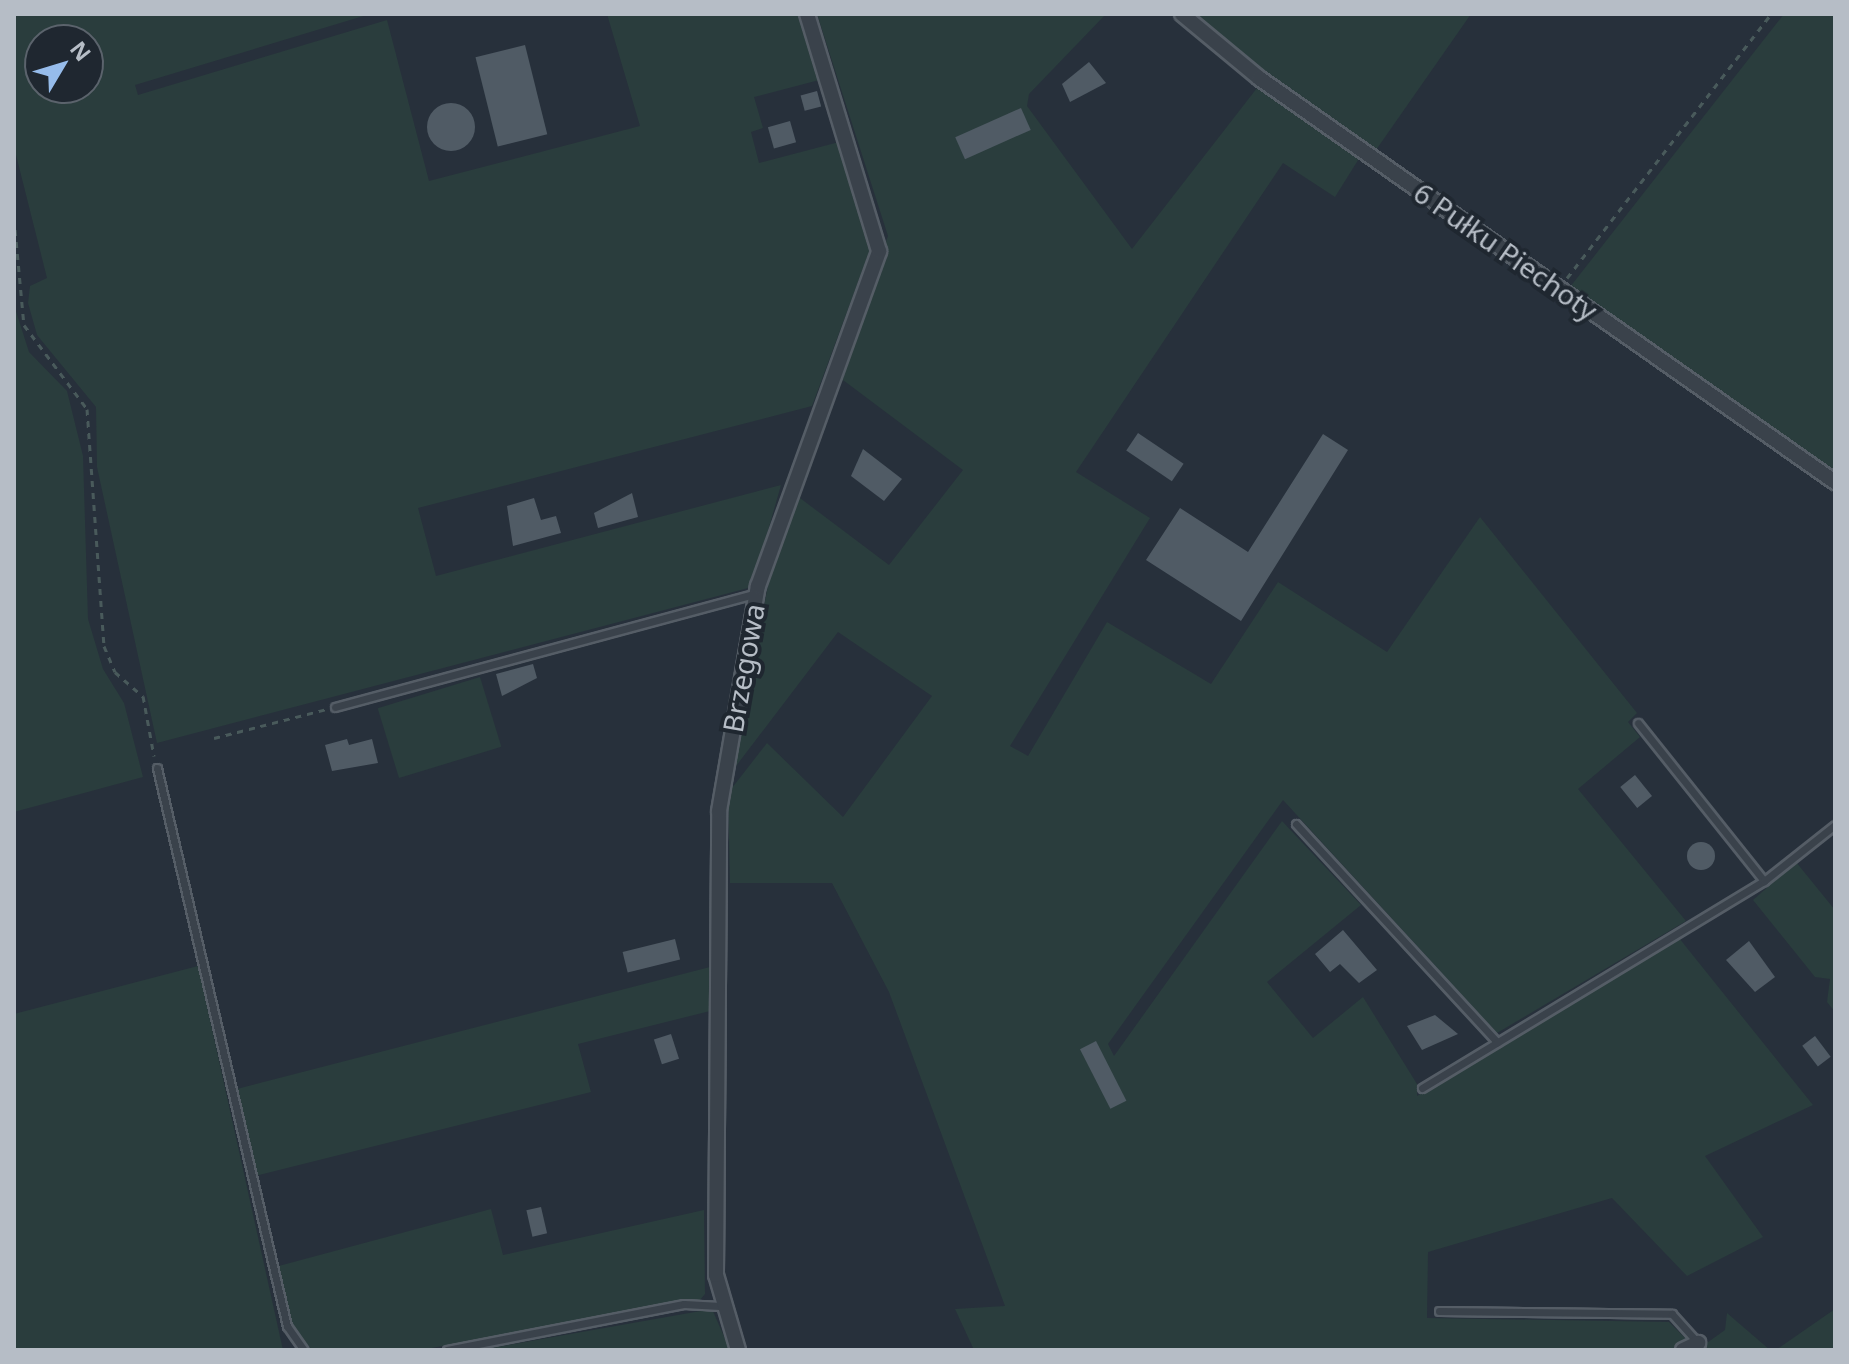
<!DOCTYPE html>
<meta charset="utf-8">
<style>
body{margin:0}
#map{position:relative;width:1849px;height:1364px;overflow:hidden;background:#27303b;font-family:"Noto Sans",sans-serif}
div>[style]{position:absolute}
.green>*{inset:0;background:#2a3d3d;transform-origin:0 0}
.building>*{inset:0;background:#505b65;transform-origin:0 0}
.round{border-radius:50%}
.path>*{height:3px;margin-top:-1.5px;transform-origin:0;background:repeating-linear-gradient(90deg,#495a5b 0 6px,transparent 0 12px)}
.roads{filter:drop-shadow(2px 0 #555d66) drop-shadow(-2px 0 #555d66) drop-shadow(0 2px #555d66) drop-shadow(0 -2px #555d66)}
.service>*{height:7px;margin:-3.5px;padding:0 3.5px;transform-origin:3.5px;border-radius:3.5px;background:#3a424b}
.minor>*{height:14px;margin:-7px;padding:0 7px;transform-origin:7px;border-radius:7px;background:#3a424b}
span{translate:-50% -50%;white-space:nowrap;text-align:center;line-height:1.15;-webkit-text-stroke:8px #1f2730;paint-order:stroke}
.street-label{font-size:28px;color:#b6bdc6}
.frame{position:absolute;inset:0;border:16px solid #b6bdc6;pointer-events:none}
.north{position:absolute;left:24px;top:24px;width:80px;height:80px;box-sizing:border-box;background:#1f2730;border:2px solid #5b636c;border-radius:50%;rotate:52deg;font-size:22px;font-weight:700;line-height:32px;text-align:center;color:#b6bdc6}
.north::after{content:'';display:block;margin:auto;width:28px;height:36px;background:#96bceb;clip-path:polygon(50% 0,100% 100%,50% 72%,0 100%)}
</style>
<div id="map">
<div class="green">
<i style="clip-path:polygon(evenodd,14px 14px,370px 14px,135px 85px,138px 95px,387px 20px,429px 181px,640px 126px,607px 14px,801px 14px,823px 79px,754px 97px,763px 128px,751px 132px,759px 163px,843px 141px,874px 239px,812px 406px,418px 508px,436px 576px,781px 485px,752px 587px,157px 743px,97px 467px,96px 407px,37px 335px,28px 303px,30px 286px,47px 278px,14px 147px,14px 14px,40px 40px,88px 40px,88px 88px,40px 88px,40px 40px)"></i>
<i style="clip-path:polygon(817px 14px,1106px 14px,1029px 94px,1027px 106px,1132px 249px,1257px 88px,1360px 157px,1335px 197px,1283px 163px,1076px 472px,1150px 518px,1010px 746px,1028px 756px,1107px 622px,1211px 684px,1278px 582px,1387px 652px,1480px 517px,1637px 713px,1628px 722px,1640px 737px,1578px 789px,1686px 921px,1497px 1033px,1283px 800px,1108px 1044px,1114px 1056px,1282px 821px,1361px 905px,1267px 982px,1313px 1038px,1363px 997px,1417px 1084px,1417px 1096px,1679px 938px,1813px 1105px,1705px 1156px,1763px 1237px,1687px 1276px,1612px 1198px,1428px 1252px,1427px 1318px,1669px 1322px,1690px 1343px,1675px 1350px,974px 1350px,955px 1309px,1005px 1306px,889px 992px,832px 883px,730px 883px,728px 793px,767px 743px,843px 817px,932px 696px,838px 632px,730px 774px,772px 566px,796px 495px,889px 565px,963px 470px,839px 377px,888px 236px)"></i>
<i style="clip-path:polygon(1194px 14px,1471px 14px,1376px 150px,1240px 57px)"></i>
<i style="clip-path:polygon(1784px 14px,1835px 14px,1835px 473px,1570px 287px)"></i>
<i style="clip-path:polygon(14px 305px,29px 352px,67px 391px,83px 456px,88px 619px,103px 669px,124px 703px,143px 777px,14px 812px)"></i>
<i style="left:480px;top:677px;width:73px;height:107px;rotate:73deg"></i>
<i style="clip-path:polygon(1796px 862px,1835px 910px,1835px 1012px,1827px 1002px,1830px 979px,1815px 977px,1753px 900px)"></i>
<i style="clip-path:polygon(198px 966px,283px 1350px,14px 1350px,14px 1014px)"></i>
<i style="clip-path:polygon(710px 967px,710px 1011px,578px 1044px,591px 1092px,255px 1176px,237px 1089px)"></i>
<i style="clip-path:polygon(491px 1209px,503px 1255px,704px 1210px,705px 1294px,699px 1301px,420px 1350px,312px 1350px,291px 1324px,275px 1267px)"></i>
<i style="clip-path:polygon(712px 1309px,730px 1350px,480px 1350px)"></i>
<i style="clip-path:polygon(1835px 1309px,1835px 1350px,1776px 1350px)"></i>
<i style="clip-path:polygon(1727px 1313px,1770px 1350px,1697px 1350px,1725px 1330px)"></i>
</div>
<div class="building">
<i style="left:525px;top:45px;width:92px;height:51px;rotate:76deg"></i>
<i style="clip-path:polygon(1089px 62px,1106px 83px,1070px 102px,1062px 84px)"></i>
<i style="left:817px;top:91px;width:16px;height:17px;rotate:75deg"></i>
<i class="round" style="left:427px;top:103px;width:48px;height:48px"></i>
<i style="left:1021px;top:108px;width:24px;height:72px;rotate:66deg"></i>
<i style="left:790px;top:121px;width:22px;height:23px;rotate:74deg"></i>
<i style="left:1138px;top:433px;width:55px;height:21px;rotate:34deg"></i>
<i style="clip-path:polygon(1323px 434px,1348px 450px,1241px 621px,1146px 560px,1180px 508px,1248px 552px)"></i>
<i style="clip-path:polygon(863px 449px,902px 479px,884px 501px,851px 476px)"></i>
<i style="clip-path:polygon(632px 493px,638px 517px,598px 528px,594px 513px)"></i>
<i style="clip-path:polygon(534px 498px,541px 520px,556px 516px,561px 533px,513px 546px,507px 506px)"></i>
<i style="clip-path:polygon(533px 664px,537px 678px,502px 696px,496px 674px)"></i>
<i style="clip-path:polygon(347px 739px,349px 745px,372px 739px,378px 763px,332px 771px,325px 745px)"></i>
<i style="left:1635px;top:775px;width:27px;height:19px;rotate:51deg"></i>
<i class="round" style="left:1687px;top:842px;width:28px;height:28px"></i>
<i style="clip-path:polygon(1343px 930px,1377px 970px,1359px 983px,1340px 964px,1330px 972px,1315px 954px)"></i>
<i style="left:675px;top:939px;width:21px;height:54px;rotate:76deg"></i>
<i style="clip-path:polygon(1749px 941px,1775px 977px,1755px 992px,1726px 960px)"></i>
<i style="clip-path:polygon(1435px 1015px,1458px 1034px,1422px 1050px,1407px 1026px)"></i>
<i style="left:671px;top:1034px;width:26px;height:18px;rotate:72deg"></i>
<i style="left:1815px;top:1036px;width:26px;height:16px;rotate:53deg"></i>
<i style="left:1096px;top:1041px;width:67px;height:18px;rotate:63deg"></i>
<i style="left:541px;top:1207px;width:27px;height:15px;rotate:77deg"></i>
</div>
<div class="path">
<i style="left:14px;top:156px;width:39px;rotate:90deg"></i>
<i style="left:14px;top:218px;width:107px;rotate:84.7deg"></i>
<i style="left:24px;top:325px;width:105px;rotate:53.1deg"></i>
<i style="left:87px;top:409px;width:238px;rotate:85.9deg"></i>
<i style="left:104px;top:646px;width:28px;rotate:67deg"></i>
<i style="left:115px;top:672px;width:37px;rotate:41deg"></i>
<i style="left:143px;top:696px;width:61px;rotate:79.6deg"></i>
<i style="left:1567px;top:278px;width:334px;rotate:-52.3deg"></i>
<i style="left:214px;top:738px;width:117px;rotate:-14.4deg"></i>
</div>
<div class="roads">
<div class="service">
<i style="left:335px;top:707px;width:437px;rotate:-15.1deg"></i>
<i style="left:1638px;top:723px;width:202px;rotate:51.4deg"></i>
<i style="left:157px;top:768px;width:573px;rotate:76.89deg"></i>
<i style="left:287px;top:1326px;width:29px;rotate:55deg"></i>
<i style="left:1296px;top:824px;width:297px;rotate:47.3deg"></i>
<i style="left:1422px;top:1088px;width:400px;rotate:-31.2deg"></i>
<i style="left:1764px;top:881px;width:90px;rotate:-38.3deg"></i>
<i style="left:1439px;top:1311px;width:233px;rotate:0.7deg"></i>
<i style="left:1672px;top:1314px;width:39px;rotate:48deg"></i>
<i style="left:447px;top:1350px;width:241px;rotate:-11deg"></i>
<i style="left:684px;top:1304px;width:36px;rotate:3deg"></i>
</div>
<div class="minor">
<i style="left:1182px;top:14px;width:100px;rotate:39.7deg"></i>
<i style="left:1259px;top:78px;width:704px;rotate:35.05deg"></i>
<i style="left:738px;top:1350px;width:78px;rotate:-106.3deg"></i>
<i style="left:716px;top:1275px;width:464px;rotate:-89.6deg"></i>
<i style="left:719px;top:811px;width:228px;rotate:-80.2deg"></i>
<i style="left:758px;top:586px;width:356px;rotate:-70.1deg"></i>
<i style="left:879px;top:251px;width:248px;rotate:-106.9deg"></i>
<i style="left:1683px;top:1350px;width:17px;rotate:-25deg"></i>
</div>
</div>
<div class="street-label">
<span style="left:1506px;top:251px;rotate:35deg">6 Pułku Piechoty</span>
<span style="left:743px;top:668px;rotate:-80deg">Brzegowa</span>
</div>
<div class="frame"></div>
<div class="north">N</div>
</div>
